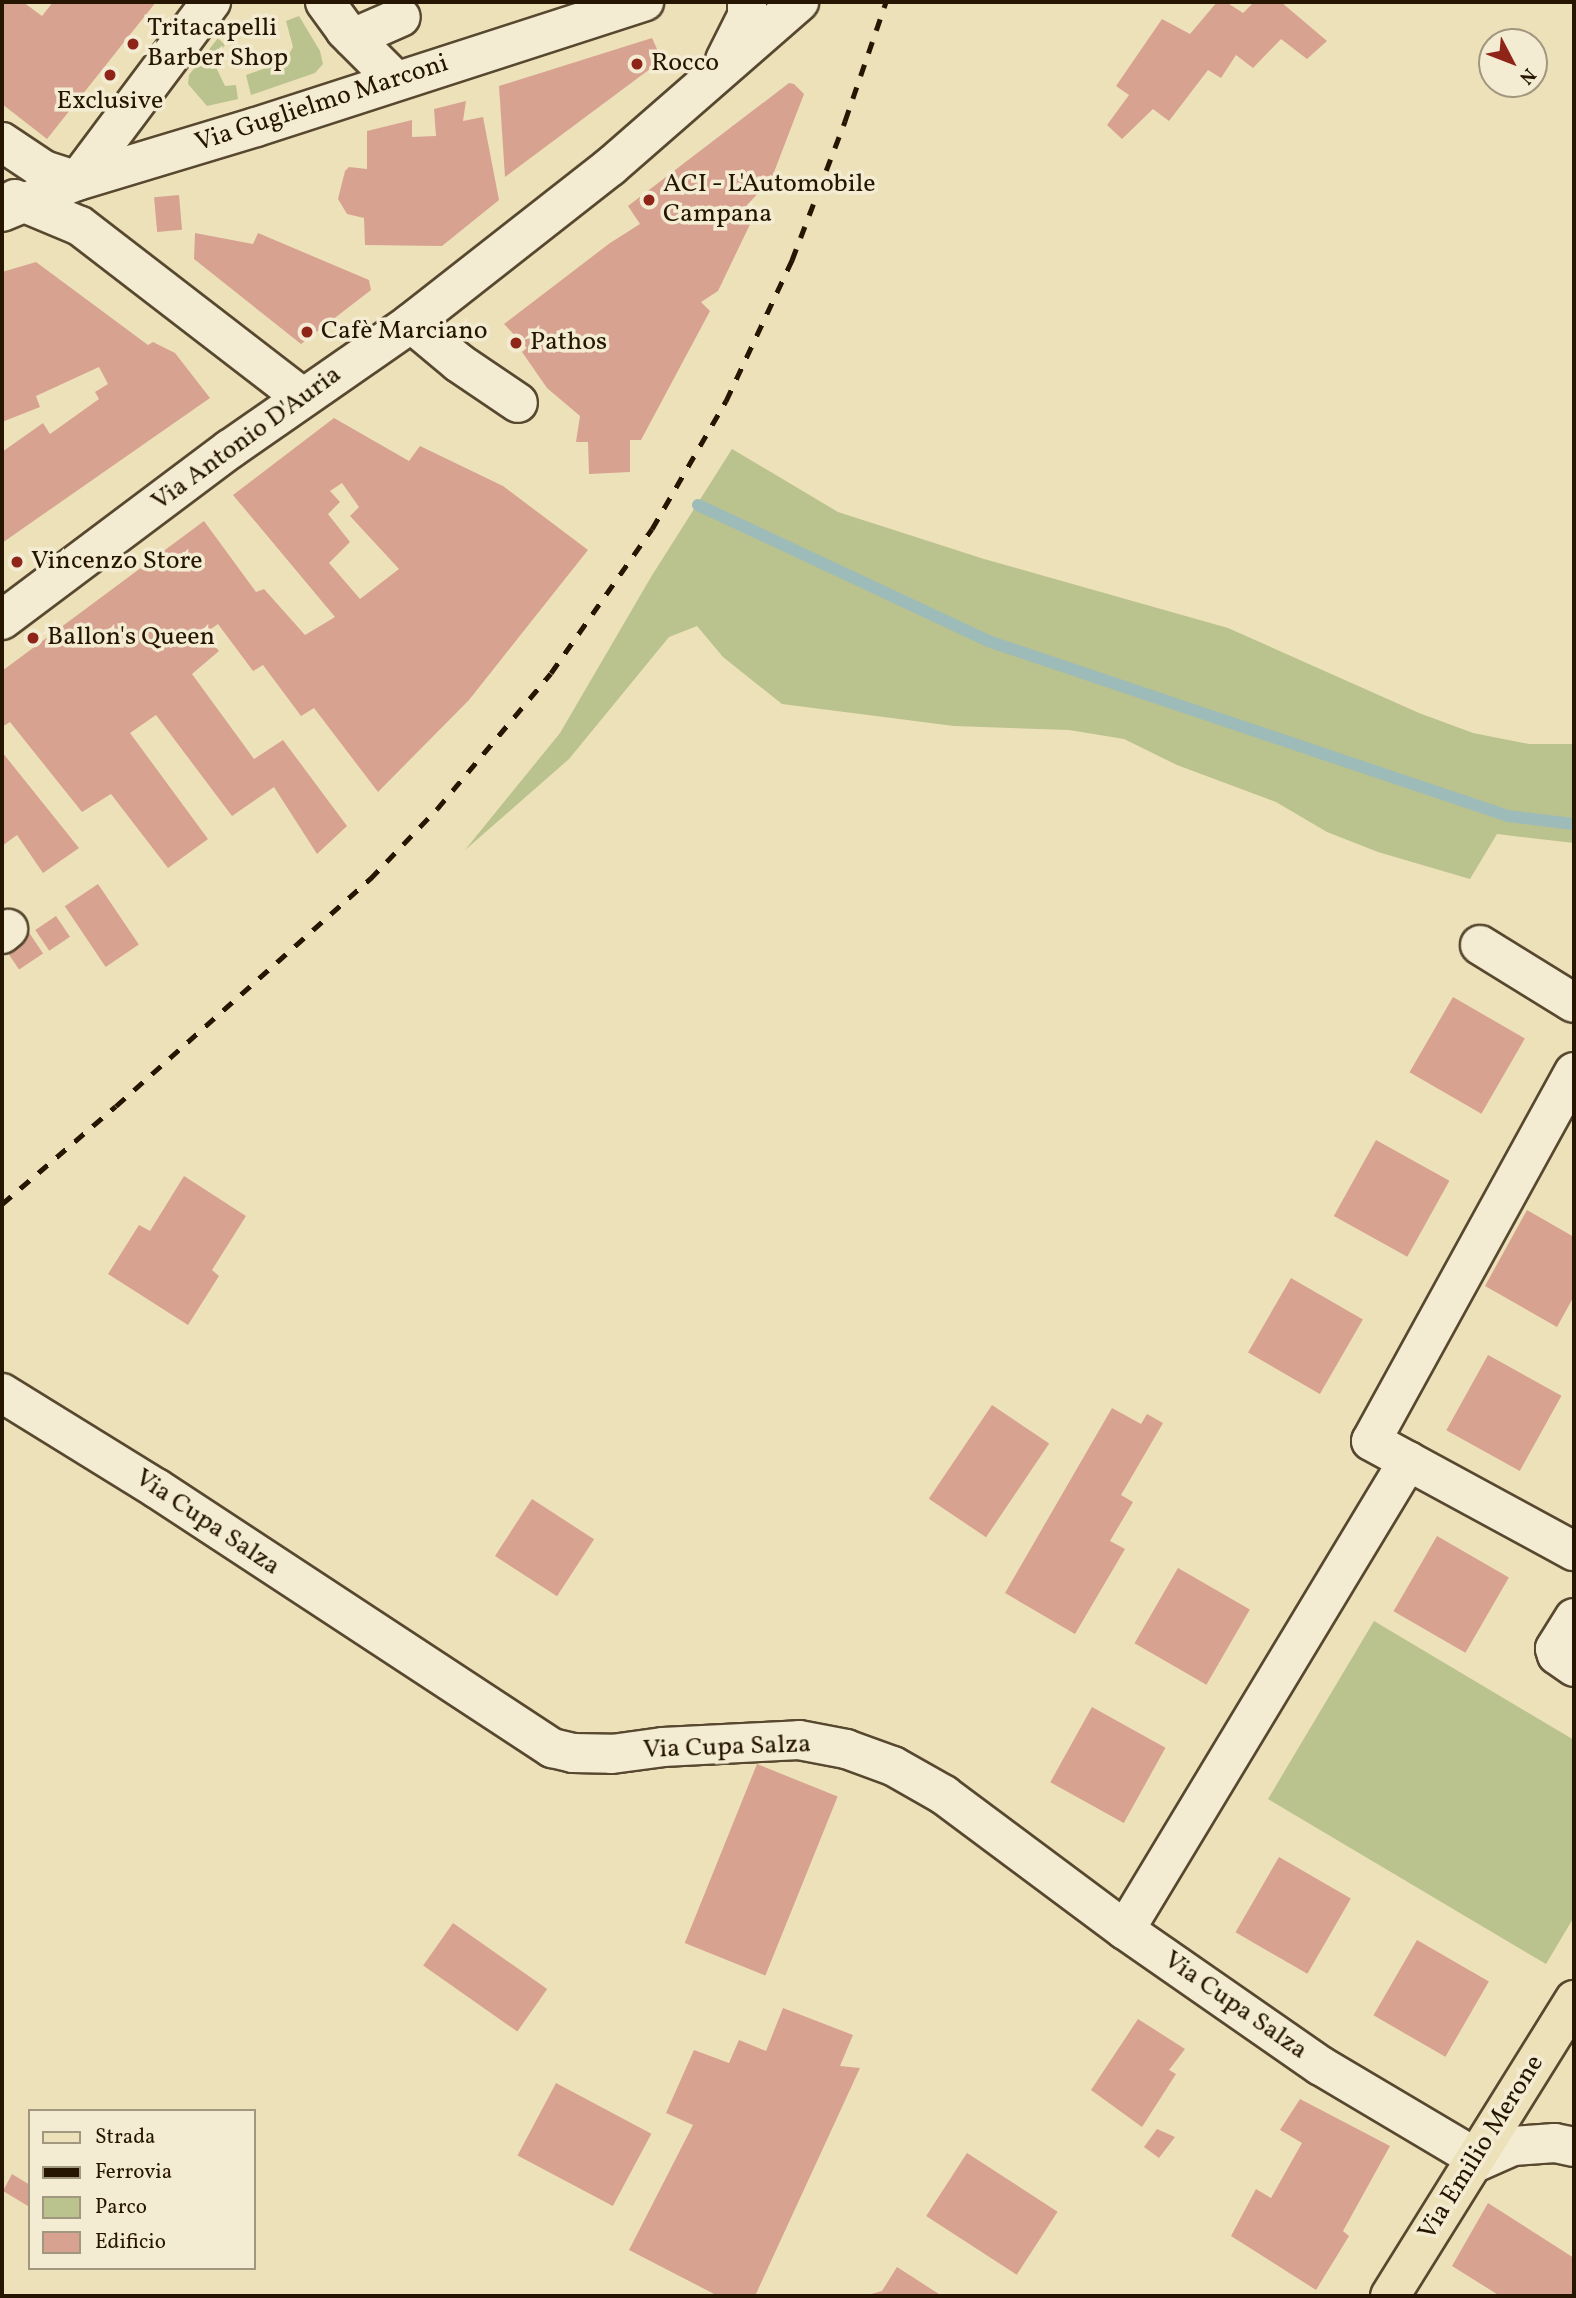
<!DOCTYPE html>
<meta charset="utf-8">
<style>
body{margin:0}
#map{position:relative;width:1576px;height:2298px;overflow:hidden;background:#ede1ba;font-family:Vollkorn,serif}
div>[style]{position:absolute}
.green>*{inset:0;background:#bac28e}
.stream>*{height:12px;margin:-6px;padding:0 6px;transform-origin:6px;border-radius:6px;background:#9dbbb9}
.building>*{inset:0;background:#d8a290;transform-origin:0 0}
.roads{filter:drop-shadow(2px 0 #57482f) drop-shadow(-2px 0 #57482f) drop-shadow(0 2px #57482f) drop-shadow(0 -2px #57482f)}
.minor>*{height:38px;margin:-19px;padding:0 19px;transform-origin:19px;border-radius:19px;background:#f3ecd2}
.major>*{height:38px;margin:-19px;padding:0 19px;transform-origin:19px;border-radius:19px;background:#ede1ba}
.rail>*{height:5px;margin-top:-2.5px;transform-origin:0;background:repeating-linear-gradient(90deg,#251501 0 12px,transparent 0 24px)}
.dots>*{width:19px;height:19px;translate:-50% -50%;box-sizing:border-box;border:4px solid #f3ecd2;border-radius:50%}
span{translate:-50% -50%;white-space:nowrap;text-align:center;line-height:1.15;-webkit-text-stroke:7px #f3ecd2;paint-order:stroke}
.poi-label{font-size:26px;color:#251501}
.left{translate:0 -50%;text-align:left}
.street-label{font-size:26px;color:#251501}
.frame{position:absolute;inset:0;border:4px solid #251501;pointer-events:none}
.legend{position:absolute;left:28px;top:2109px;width:228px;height:161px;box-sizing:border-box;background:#f3ecd2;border:2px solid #a1967e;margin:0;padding:9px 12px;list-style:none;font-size:21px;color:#251501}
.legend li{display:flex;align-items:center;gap:14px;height:35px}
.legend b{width:35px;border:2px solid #a1967e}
.north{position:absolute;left:1478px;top:28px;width:70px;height:70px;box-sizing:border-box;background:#f3ecd2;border:2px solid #a1967e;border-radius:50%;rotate:132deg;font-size:19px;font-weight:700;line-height:28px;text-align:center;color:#251501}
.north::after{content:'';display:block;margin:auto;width:24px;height:32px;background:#8f2418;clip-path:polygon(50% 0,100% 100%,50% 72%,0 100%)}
</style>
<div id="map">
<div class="green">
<i style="clip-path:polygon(299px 16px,320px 51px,323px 64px,315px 73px,251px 95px,246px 75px,285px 61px,293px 47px,286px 21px)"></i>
<i style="clip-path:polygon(218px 38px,225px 45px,213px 61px,225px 86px,236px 85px,238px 99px,207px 106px,188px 84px,189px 75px)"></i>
<i style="clip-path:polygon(732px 449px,838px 512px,984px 559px,1228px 628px,1419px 713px,1473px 733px,1529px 744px,1574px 744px,1574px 843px,1497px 834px,1470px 879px,1378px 852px,1327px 832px,1276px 802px,1177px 765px,1124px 739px,1069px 730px,954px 726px,782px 704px,723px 657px,697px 626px,669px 637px,569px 759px,465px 850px,560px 733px,651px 577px)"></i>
<i style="clip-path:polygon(1374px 1621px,1574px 1740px,1574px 1917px,1546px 1964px,1268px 1799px)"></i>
</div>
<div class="stream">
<i style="left:698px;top:505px;width:320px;rotate:25.1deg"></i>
<i style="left:988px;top:641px;width:549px;rotate:18.6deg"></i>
<i style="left:1508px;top:816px;width:66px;rotate:6.9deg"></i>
</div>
<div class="building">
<i style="clip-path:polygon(2px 2px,23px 2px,42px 16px,53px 2px,156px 2px,47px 139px,2px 104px)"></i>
<i style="clip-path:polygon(1217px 2px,1226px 2px,1243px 13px,1254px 2px,1281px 2px,1327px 41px,1307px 59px,1281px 39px,1253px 68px,1236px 55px,1221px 78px,1208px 70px,1169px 121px,1153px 109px,1122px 139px,1107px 125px,1129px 95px,1116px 86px,1162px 19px,1190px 34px)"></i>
<i style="clip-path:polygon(652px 38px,662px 60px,505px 177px,499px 86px)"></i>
<i style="clip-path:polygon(789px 83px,794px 84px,804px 94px,771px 180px,747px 205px,754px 216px,718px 291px,701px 302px,710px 311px,641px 440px,630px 440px,630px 472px,589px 474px,588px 442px,576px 442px,580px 416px,547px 388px,522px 352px,527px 348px,504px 324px,610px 243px,640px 224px,628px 206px)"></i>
<i style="clip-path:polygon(466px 101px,463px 121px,483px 117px,499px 200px,442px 246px,365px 245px,364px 218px,347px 214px,338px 199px,345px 171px,349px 167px,367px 169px,367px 131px,412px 120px,412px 137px,436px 136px,434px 109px)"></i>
<i style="left:179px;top:195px;width:35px;height:25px;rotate:85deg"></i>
<i style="clip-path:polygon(195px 233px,253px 244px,258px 233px,369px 280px,371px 290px,301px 344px,194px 259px)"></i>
<i style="clip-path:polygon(36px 262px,148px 345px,153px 342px,175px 353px,210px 398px,2px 543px,2px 452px,43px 423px,50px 434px,99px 399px,95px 392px,108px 384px,99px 367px,36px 396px,40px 407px,2px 422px,2px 272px)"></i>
<i style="clip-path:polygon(evenodd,334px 418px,409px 461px,420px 446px,503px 486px,588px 550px,469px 700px,378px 792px,314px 708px,301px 716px,263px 665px,253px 671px,218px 624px,204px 634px,219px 651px,192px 674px,254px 759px,283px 740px,347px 826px,317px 854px,274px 787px,232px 816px,156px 715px,130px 733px,208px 839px,168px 868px,111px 794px,82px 812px,10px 722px,2px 727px,2px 671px,204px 521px,256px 592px,264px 589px,305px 635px,335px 617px,233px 495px,334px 418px,342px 483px,359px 507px,350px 516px,399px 569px,360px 599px,329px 563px,350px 542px,328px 514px,340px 502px,330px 491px,342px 483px)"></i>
<i style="clip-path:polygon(2px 752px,79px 848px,43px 873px,17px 835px,2px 846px)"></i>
<i style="left:98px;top:884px;width:73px;height:40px;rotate:56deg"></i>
<i style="left:56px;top:916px;width:25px;height:25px;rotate:56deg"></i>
<i style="left:28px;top:931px;width:27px;height:29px;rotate:56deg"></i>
<i style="left:1453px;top:997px;width:83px;height:87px;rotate:30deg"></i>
<i style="left:1376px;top:1140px;width:84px;height:87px;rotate:29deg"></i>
<i style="clip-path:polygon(184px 1176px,246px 1216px,212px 1270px,219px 1276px,188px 1325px,108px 1274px,139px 1225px,150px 1231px)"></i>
<i style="clip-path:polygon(1527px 1210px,1574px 1237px,1574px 1296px,1557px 1327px,1485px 1286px)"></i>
<i style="left:1291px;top:1278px;width:83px;height:86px;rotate:30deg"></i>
<i style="left:1488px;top:1355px;width:84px;height:86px;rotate:29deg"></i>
<i style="left:992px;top:1405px;width:69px;height:113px;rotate:34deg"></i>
<i style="clip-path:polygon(1112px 1408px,1141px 1424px,1147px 1414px,1163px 1423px,1121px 1495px,1133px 1502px,1110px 1541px,1125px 1549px,1075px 1634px,1005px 1593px)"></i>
<i style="left:532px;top:1499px;width:74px;height:68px;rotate:33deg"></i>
<i style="left:1437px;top:1536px;width:83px;height:87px;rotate:30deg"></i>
<i style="left:1178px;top:1568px;width:83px;height:87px;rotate:30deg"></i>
<i style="left:1092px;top:1707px;width:84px;height:86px;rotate:29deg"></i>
<i style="left:757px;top:1764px;width:87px;height:193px;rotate:22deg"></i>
<i style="left:1279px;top:1857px;width:83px;height:87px;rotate:30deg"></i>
<i style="left:453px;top:1923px;width:115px;height:52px;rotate:35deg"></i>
<i style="left:1417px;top:1940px;width:83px;height:87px;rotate:30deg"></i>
<i style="clip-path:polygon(783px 2008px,853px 2035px,840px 2066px,860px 2068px,755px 2296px,718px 2296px,629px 2250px,693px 2125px,666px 2113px,694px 2050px,729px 2063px,739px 2040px,766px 2051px)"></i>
<i style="clip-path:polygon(1138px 2019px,1185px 2049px,1169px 2070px,1176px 2074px,1142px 2127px,1091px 2090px)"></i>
<i style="left:556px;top:2083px;width:108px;height:82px;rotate:28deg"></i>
<i style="clip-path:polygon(1300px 2099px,1390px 2146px,1343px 2231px,1349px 2236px,1316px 2290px,1231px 2236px,1256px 2189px,1271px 2198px,1302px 2143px,1280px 2130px)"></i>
<i style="clip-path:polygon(1157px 2129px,1175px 2137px,1159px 2158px,1144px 2147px)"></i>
<i style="left:967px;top:2153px;width:108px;height:75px;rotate:33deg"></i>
<i style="clip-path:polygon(12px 2174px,30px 2185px,28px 2206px,3px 2191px)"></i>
<i style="clip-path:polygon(1488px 2203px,1574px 2258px,1574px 2296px,1500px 2296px,1452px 2266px)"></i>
<i style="clip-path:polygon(897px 2267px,942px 2296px,864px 2296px,882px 2291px)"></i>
</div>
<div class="roads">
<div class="minor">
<i style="left:325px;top:2px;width:34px;rotate:54deg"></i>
<i style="left:345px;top:30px;width:71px;rotate:45deg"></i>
<i style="left:353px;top:38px;width:52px;rotate:-23.6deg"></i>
<i style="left:725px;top:60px;width:49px;rotate:-63.4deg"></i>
<i style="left:747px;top:16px;width:14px;rotate:-90deg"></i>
<i style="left:2px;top:142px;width:50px;rotate:33.7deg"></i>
<i style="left:44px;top:170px;width:35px;rotate:18deg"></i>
<i style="left:77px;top:181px;width:224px;rotate:-53.2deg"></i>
<i style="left:15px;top:199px;width:70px;rotate:22.6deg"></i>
<i style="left:80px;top:226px;width:280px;rotate:37.6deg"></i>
<i style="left:2px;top:212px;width:81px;rotate:-22.5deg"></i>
<i style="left:77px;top:181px;width:187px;rotate:-16.8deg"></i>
<i style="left:256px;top:127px;width:408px;rotate:-17.9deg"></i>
<i style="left:411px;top:323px;width:62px;rotate:39.8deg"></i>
<i style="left:459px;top:363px;width:71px;rotate:34.1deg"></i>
<i style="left:2px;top:620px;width:285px;rotate:-36.9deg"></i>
<i style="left:230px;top:449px;width:221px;rotate:-34.8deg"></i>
<i style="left:411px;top:323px;width:253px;rotate:-38.1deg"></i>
<i style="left:610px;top:167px;width:251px;rotate:-41.1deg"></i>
<i style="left:2px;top:934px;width:8px;rotate:-40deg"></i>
<i style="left:1480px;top:945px;width:110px;rotate:31.7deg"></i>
<i style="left:1574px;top:1072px;width:421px;rotate:118.8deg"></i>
<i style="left:1371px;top:1441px;width:231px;rotate:28.5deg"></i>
<i style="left:2px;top:1393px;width:181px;rotate:31.7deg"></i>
<i style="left:156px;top:1488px;width:474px;rotate:33.3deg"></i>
<i style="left:552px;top:1748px;width:22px;rotate:13deg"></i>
<i style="left:573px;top:1753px;width:39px;rotate:1deg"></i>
<i style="left:612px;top:1754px;width:51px;rotate:-7.8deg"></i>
<i style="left:663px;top:1747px;width:136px;rotate:-2.9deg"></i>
<i style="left:799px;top:1740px;width:48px;rotate:10.8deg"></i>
<i style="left:846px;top:1749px;width:50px;rotate:19.9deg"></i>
<i style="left:893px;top:1766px;width:59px;rotate:29.6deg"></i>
<i style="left:944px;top:1795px;width:226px;rotate:36.7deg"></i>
<i style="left:1125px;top:1930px;width:239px;rotate:34.8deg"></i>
<i style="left:1321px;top:2066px;width:180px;rotate:30.7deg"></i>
<i style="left:1574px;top:1618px;width:36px;rotate:122deg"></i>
<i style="left:1555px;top:1649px;width:6px;rotate:72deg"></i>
<i style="left:1557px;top:1655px;width:21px;rotate:35deg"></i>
<i style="left:1125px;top:1930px;width:548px;rotate:-58.89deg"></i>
<i style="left:1472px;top:2164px;width:45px;rotate:-23.7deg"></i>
<i style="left:1513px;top:2146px;width:42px;rotate:-4.1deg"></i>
<i style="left:1555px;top:2143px;width:19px;rotate:12deg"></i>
</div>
<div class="major">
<i style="left:1390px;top:2296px;width:349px;rotate:-58.1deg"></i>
</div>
</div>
<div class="rail">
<i style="left:2px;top:1204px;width:150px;rotate:-40.7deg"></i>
<i style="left:116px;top:1106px;width:341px;rotate:-41.8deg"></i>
<i style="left:370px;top:879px;width:97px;rotate:-46.3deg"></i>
<i style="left:437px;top:809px;width:177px;rotate:-50deg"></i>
<i style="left:551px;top:673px;width:176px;rotate:-55deg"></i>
<i style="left:652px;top:529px;width:148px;rotate:-60deg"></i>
<i style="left:726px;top:401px;width:156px;rotate:-64.9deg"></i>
<i style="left:792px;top:260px;width:149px;rotate:-69.1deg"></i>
<i style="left:845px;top:121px;width:126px;rotate:-71deg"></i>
</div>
<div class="dots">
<i style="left:133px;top:44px;background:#8f2418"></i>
<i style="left:637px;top:64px;background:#8f2418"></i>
<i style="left:110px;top:75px;background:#8f2418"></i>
<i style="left:649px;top:200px;background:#8f2418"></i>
<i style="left:307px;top:332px;background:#8f2418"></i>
<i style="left:516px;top:343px;background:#8f2418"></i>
<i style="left:17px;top:562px;background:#8f2418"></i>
<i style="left:33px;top:638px;background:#8f2418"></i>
</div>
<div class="poi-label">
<span class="left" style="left:147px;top:44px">Tritacapelli<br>Barber Shop</span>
<span class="left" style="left:651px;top:64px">Rocco</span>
<span style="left:110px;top:102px">Exclusive</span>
<span class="left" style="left:663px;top:200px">ACI - L'Automobile<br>Campana</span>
<span class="left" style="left:321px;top:332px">Cafè Marciano</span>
<span class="left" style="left:530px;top:343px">Pathos</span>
<span class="left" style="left:31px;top:562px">Vincenzo Store</span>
<span class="left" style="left:47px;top:638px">Ballon's Queen</span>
</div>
<div class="street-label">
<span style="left:322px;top:104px;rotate:-18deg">Via Guglielmo Marconi</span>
<span style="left:247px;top:439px;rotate:-36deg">Via Antonio D'Auria</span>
<span style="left:207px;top:1523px;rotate:34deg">Via Cupa Salza</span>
<span style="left:727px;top:1748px;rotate:-2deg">Via Cupa Salza</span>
<span style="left:1235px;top:2006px;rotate:35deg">Via Cupa Salza</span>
<span style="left:1482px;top:2148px;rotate:-58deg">Via Emilio Merone</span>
</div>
<div class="frame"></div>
<ul class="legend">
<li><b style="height:9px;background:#ede1ba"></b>Strada</li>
<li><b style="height:9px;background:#251501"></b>Ferrovia</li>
<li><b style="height:19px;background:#bac28e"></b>Parco</li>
<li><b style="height:19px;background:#d8a290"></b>Edificio</li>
</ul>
<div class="north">N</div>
</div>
